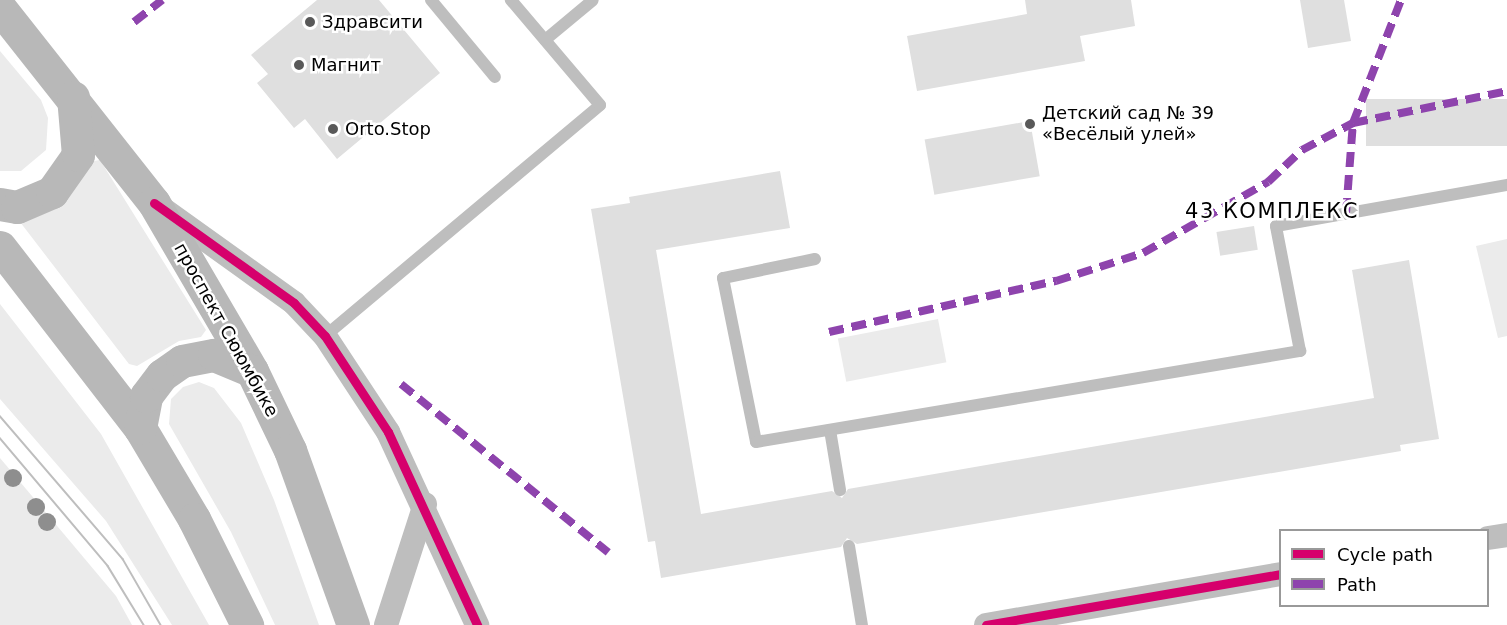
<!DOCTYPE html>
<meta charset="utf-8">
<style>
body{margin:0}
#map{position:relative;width:1507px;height:625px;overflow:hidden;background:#fff;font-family:"DejaVu Sans",sans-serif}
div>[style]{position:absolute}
.green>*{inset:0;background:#ebebeb;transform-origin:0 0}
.building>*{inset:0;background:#dfdfdf;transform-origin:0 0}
.lane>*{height:12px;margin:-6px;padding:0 6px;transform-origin:6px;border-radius:6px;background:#bebebe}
.street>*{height:24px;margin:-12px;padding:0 12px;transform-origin:12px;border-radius:12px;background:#bebebe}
.secondary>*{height:33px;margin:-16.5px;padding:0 16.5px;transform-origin:16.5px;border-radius:16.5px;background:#b8b8b8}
.tram>*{height:1.5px;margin:-0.75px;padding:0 0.75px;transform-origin:0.75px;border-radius:0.75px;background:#bebebe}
.quiet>*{height:8px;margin-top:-4px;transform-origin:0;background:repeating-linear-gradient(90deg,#8e44ad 0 15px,transparent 0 23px)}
.cycleway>*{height:9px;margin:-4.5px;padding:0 4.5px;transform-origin:4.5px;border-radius:4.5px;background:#d6006c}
.trees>*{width:18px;height:18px;margin:-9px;border-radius:50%;background:#8e8e8e}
.dots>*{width:16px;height:16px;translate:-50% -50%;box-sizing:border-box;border:3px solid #fff;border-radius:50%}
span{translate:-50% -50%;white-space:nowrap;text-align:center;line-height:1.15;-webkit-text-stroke:5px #fff;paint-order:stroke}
.poi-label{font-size:18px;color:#000}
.left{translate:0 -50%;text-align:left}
.street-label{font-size:18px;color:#000}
.quarter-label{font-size:21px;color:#000;letter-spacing:1.5px}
.legend{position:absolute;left:1279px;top:529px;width:210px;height:78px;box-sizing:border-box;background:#fff;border:2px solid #999;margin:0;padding:8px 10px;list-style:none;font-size:18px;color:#000}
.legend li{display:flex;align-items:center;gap:12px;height:30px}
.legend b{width:30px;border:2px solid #999}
</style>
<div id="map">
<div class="green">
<i style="clip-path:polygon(0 51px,41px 100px,48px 118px,46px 150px,21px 171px,0 171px)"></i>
<i style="clip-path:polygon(100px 160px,206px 330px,201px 337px,179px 341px,137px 366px,129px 364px,17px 218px,76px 183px,94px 161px)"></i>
<i style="clip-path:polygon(1507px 239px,1507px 336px,1498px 338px,1476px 246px)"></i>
<i style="clip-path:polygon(0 304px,101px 434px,209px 625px,172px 625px,106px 521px,0 399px)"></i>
<i style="left:938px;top:319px;width:44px;height:102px;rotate:79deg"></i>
<i style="clip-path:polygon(199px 382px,214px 388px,241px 423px,274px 500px,319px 625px,275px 625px,231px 532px,169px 424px,171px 399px,183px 387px)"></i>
<i style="clip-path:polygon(0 458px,116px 596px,132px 625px,0 625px)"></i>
</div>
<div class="building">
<i style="clip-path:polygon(317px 0,379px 0,440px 73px,337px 159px,305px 119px,294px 128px,257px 83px,268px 74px,251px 55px)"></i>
<i style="clip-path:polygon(1025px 0,1131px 0,1135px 26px,1080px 36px,1085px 61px,917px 91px,907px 36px,1027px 14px)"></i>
<i style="clip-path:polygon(1300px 0,1344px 0,1351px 41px,1308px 48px)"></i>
<i style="left:1507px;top:99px;width:47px;height:141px;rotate:90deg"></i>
<i style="left:1030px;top:121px;width:56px;height:107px;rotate:80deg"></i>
<i style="clip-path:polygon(780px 171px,790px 228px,656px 250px,701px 514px,832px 491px,842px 498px,848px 489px,1374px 398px,1352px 270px,1409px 260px,1439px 439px,1400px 445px,1401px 451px,857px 544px,847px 538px,841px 547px,661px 578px,655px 541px,648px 542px,591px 209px,630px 203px,629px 197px)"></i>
<i style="left:1254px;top:226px;width:24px;height:38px;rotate:81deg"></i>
</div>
<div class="lane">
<i style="left:431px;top:0;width:100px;rotate:50.3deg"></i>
<i style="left:545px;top:40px;width:62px;rotate:-39.8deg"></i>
<i style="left:815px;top:259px;width:94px;rotate:168.3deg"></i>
<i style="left:723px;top:278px;width:167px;rotate:78.6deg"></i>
<i style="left:756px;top:442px;width:552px;rotate:-9.5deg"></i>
<i style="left:1300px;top:351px;width:127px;rotate:-100.9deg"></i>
<i style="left:1276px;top:226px;width:235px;rotate:-10.1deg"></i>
<i style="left:325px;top:336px;width:359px;rotate:-40deg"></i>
<i style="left:600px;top:105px;width:138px;rotate:-130.3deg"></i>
<i style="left:830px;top:430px;width:61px;rotate:80.5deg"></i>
<i style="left:849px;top:546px;width:80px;rotate:80.7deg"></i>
</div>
<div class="street">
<i style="left:160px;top:207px;width:165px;rotate:35.6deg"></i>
<i style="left:294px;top:303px;width:45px;rotate:46.8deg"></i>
<i style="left:325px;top:336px;width:115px;rotate:56.7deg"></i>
<i style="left:388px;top:432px;width:213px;rotate:65.2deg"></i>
<i style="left:1488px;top:538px;width:19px;rotate:-9deg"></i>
<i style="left:386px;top:625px;width:127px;rotate:-72.1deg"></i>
<i style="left:986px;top:625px;width:298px;rotate:-9.8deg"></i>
</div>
<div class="secondary">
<i style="left:0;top:8px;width:248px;rotate:51.7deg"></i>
<i style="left:154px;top:203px;width:194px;rotate:59.7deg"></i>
<i style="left:252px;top:371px;width:88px;rotate:64.3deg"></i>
<i style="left:290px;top:450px;width:186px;rotate:70.2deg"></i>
<i style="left:0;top:204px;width:17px;rotate:10deg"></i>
<i style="left:17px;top:207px;width:38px;rotate:-23deg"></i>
<i style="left:52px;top:192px;width:45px;rotate:-54.9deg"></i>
<i style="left:78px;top:155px;width:58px;rotate:-94.9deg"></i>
<i style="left:0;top:247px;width:229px;rotate:52.3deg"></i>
<i style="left:140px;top:428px;width:106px;rotate:59.3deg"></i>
<i style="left:194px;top:519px;width:119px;rotate:63.4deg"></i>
<i style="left:140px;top:428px;width:33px;rotate:-79deg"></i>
<i style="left:146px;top:396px;width:26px;rotate:-53deg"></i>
<i style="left:162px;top:375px;width:24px;rotate:-35deg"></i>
<i style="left:182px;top:361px;width:33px;rotate:-11deg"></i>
<i style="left:214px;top:355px;width:41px;rotate:22.8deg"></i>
</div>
<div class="tram">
<i style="left:0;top:416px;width:189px;rotate:49.3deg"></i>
<i style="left:123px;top:559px;width:76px;rotate:60.1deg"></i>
<i style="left:0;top:438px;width:167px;rotate:49.8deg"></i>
<i style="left:108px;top:566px;width:69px;rotate:58.6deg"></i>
</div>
<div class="quiet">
<i style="left:134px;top:22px;width:36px;rotate:-38deg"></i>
<i style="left:1346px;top:213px;width:90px;rotate:-85.6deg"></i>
<i style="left:1353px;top:123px;width:132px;rotate:-68.7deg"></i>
<i style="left:829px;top:332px;width:233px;rotate:-12.7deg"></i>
<i style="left:1056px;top:281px;width:91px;rotate:-17.8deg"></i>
<i style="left:1143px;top:253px;width:144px;rotate:-29.6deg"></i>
<i style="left:1268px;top:182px;width:47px;rotate:-43.3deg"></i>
<i style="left:1302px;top:150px;width:58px;rotate:-27.9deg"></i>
<i style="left:1353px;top:123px;width:157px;rotate:-11.7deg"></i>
<i style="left:401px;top:384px;width:267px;rotate:39.1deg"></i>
</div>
<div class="cycleway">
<i style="left:154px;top:203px;width:172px;rotate:35.5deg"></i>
<i style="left:294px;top:303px;width:45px;rotate:46.8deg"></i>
<i style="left:325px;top:336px;width:115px;rotate:56.7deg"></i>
<i style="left:388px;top:432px;width:213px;rotate:65.2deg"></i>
<i style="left:986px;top:625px;width:298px;rotate:-9.8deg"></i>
</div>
<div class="trees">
<i style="left:13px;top:478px"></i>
<i style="left:36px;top:507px"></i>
<i style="left:47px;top:522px"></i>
</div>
<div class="dots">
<i style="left:310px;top:22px;background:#595959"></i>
<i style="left:299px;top:65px;background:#595959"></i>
<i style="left:1030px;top:124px;background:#595959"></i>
<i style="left:333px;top:129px;background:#595959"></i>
</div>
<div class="poi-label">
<span class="left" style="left:322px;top:22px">Здравсити</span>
<span class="left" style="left:311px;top:65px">Магнит</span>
<span class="left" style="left:1042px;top:124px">Детский сад № 39<br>«Весёлый улей»</span>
<span class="left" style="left:345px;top:129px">Orto.Stop</span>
</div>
<div class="street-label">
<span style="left:226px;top:330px;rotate:61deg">проспект Сююмбике</span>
</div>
<div class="quarter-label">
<span style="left:1272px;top:211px">43 КОМПЛЕКС</span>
</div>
<ul class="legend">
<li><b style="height:8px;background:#d6006c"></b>Cycle path</li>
<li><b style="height:8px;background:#8e44ad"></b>Path</li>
</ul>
</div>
